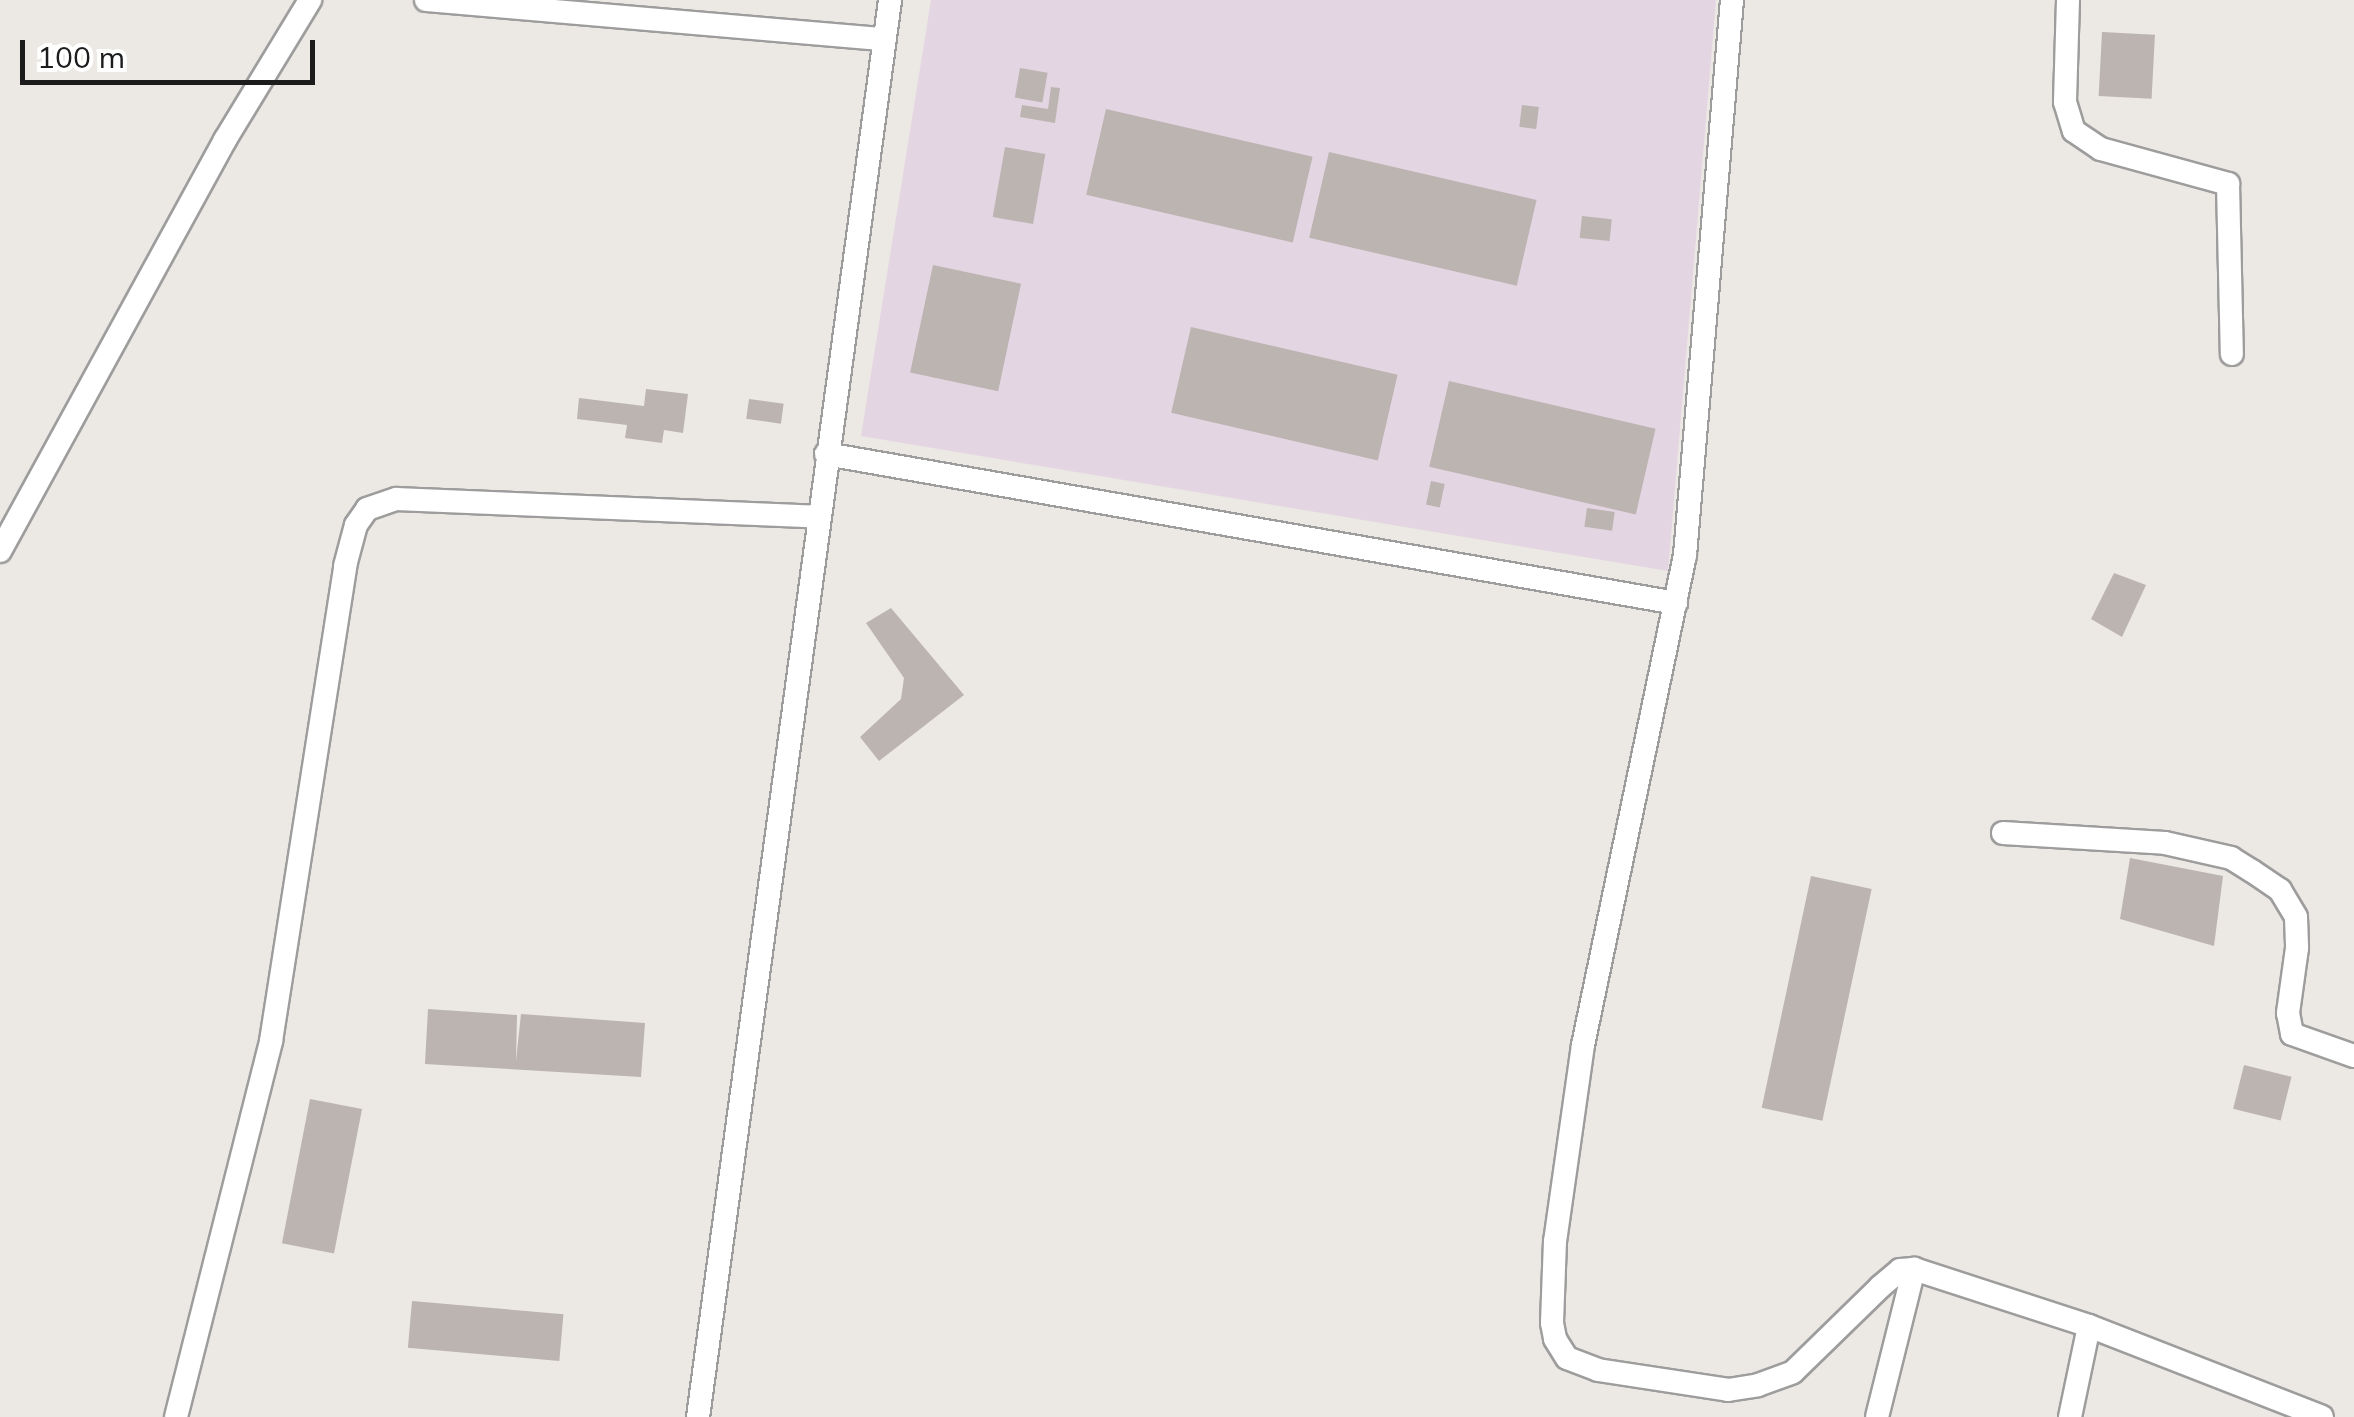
<!DOCTYPE html>
<style>
body{margin:0}
#map{position:relative;width:2354px;height:1417px;overflow:hidden;background:#ece8e3;font-family:Mulish,sans-serif}
div>[style]{position:absolute}
.industrial>*{inset:0;background:#e4d5e3}
.building>*{inset:0;background:#bcb4b0;transform-origin:0 0}
.roads{filter:drop-shadow(2px 0 #9d9d9d) drop-shadow(-2px 0 #9d9d9d) drop-shadow(0 2px #9d9d9d) drop-shadow(0 -2px #9d9d9d)}
.street>*{height:22px;margin:-11px;padding:0 11px;transform-origin:11px;border-radius:11px;background:#fff}
span{translate:-50% -50%;white-space:nowrap;text-align:center;line-height:1.15;-webkit-text-stroke:10px #fff;paint-order:stroke}
.scale{position:absolute;left:20px;top:40px;width:295px;height:45px;box-sizing:border-box;border:5px solid #1c1c1c;border-top:0;padding-left:12px;font-size:30px;line-height:35px;white-space:nowrap;color:#1c1c1c;-webkit-text-stroke:8px #fff;paint-order:stroke}
</style>
<div id="map">
<div class="industrial">
<i style="clip-path:polygon(931px 0,1716px 0,1668px 571px,861px 436px)"></i>
</div>
<div class="building">
<i style="left:2102px;top:32px;width:53px;height:64px;rotate:3deg"></i>
<i style="left:1020px;top:68px;width:28px;height:30px;rotate:10deg"></i>
<i style="clip-path:polygon(1051px 87px,1060px 88px,1055px 123px,1020px 117px,1022px 105px,1048px 109px)"></i>
<i style="left:1522px;top:105px;width:17px;height:22px;rotate:7deg"></i>
<i style="left:1106px;top:109px;width:212px;height:88px;rotate:13deg"></i>
<i style="left:1005px;top:147px;width:41px;height:71px;rotate:10deg"></i>
<i style="left:1329px;top:152px;width:213px;height:88px;rotate:13deg"></i>
<i style="left:1582px;top:216px;width:30px;height:22px;rotate:6deg"></i>
<i style="left:933px;top:265px;width:90px;height:110px;rotate:12deg"></i>
<i style="left:1191px;top:327px;width:212px;height:88px;rotate:13deg"></i>
<i style="left:1449px;top:381px;width:212px;height:88px;rotate:13deg"></i>
<i style="clip-path:polygon(646px 389px,688px 394px,683px 433px,664px 430px,662px 443px,625px 438px,627px 425px,577px 419px,579px 398px,644px 406px)"></i>
<i style="left:749px;top:399px;width:35px;height:20px;rotate:8deg"></i>
<i style="left:1431px;top:481px;width:14px;height:24px;rotate:12deg"></i>
<i style="left:1587px;top:508px;width:28px;height:19px;rotate:8deg"></i>
<i style="clip-path:polygon(2114px 573px,2146px 585px,2122px 637px,2091px 619px)"></i>
<i style="clip-path:polygon(891px 608px,964px 695px,879px 761px,860px 737px,901px 699px,904px 678px,866px 623px)"></i>
<i style="clip-path:polygon(2130px 858px,2223px 876px,2214px 946px,2120px 919px)"></i>
<i style="left:1811px;top:876px;width:62px;height:237px;rotate:12deg"></i>
<i style="clip-path:polygon(428px 1009px,517px 1015px,516px 1061px,521px 1014px,645px 1023px,641px 1077px,425px 1064px)"></i>
<i style="left:2244px;top:1065px;width:49px;height:45px;rotate:14deg"></i>
<i style="left:310px;top:1099px;width:53px;height:147px;rotate:11deg"></i>
<i style="left:412px;top:1301px;width:152px;height:47px;rotate:5deg"></i>
</div>
<div class="roads">
<div class="street">
<i style="left:426px;top:0;width:460px;rotate:4.9deg"></i>
<i style="left:1732px;top:0;width:557px;rotate:94.84deg"></i>
<i style="left:1685px;top:555px;width:501px;rotate:101.76deg"></i>
<i style="left:1583px;top:1045px;width:198px;rotate:98.1deg"></i>
<i style="left:1555px;top:1241px;width:82px;rotate:92.1deg"></i>
<i style="left:1552px;top:1323px;width:16px;rotate:79deg"></i>
<i style="left:1555px;top:1339px;width:22px;rotate:58deg"></i>
<i style="left:1567px;top:1358px;width:33px;rotate:21deg"></i>
<i style="left:1598px;top:1370px;width:132px;rotate:8.7deg"></i>
<i style="left:1728px;top:1390px;width:30px;rotate:-9deg"></i>
<i style="left:1758px;top:1385px;width:37px;rotate:-20deg"></i>
<i style="left:1793px;top:1372px;width:122px;rotate:-44.3deg"></i>
<i style="left:1880px;top:1287px;width:26px;rotate:-40deg"></i>
<i style="left:1900px;top:1270px;width:14px;rotate:-4deg"></i>
<i style="left:1914px;top:1269px;width:184px;rotate:18deg"></i>
<i style="left:2089px;top:1326px;width:250px;rotate:21.3deg"></i>
<i style="left:2068px;top:0;width:102px;rotate:91.7deg"></i>
<i style="left:2065px;top:102px;width:30px;rotate:73deg"></i>
<i style="left:2074px;top:131px;width:32px;rotate:34deg"></i>
<i style="left:2101px;top:149px;width:132px;rotate:15.4deg"></i>
<i style="left:2228px;top:184px;width:170px;rotate:88.7deg"></i>
<i style="left:826px;top:454px;width:863px;rotate:9.94deg"></i>
<i style="left:0;top:551px;width:469px;rotate:-61.3deg"></i>
<i style="left:225px;top:140px;width:164px;rotate:-58.7deg"></i>
<i style="left:2003px;top:833px;width:162px;rotate:3.5deg"></i>
<i style="left:2165px;top:843px;width:68px;rotate:12.8deg"></i>
<i style="left:2231px;top:858px;width:25px;rotate:32deg"></i>
<i style="left:2252px;top:871px;width:34px;rotate:34deg"></i>
<i style="left:2280px;top:890px;width:31px;rotate:59deg"></i>
<i style="left:2296px;top:917px;width:31px;rotate:88deg"></i>
<i style="left:2297px;top:948px;width:66px;rotate:97.9deg"></i>
<i style="left:2288px;top:1013px;width:21px;rotate:79deg"></i>
<i style="left:2292px;top:1034px;width:66px;rotate:19.5deg"></i>
<i style="left:176px;top:1417px;width:388px;rotate:-75.8deg"></i>
<i style="left:271px;top:1041px;width:481px;rotate:-81.1deg"></i>
<i style="left:345px;top:566px;width:42px;rotate:-75deg"></i>
<i style="left:356px;top:525px;width:19px;rotate:-55deg"></i>
<i style="left:367px;top:509px;width:31px;rotate:-19deg"></i>
<i style="left:396px;top:499px;width:421px;rotate:2.4deg"></i>
<i style="left:698px;top:1417px;width:1430px;rotate:-82.28deg"></i>
<i style="left:1877px;top:1417px;width:153px;rotate:-76deg"></i>
<i style="left:2070px;top:1417px;width:93px;rotate:-78.2deg"></i>
</div>
</div>
<div class="scale">100 m</div>
</div>
